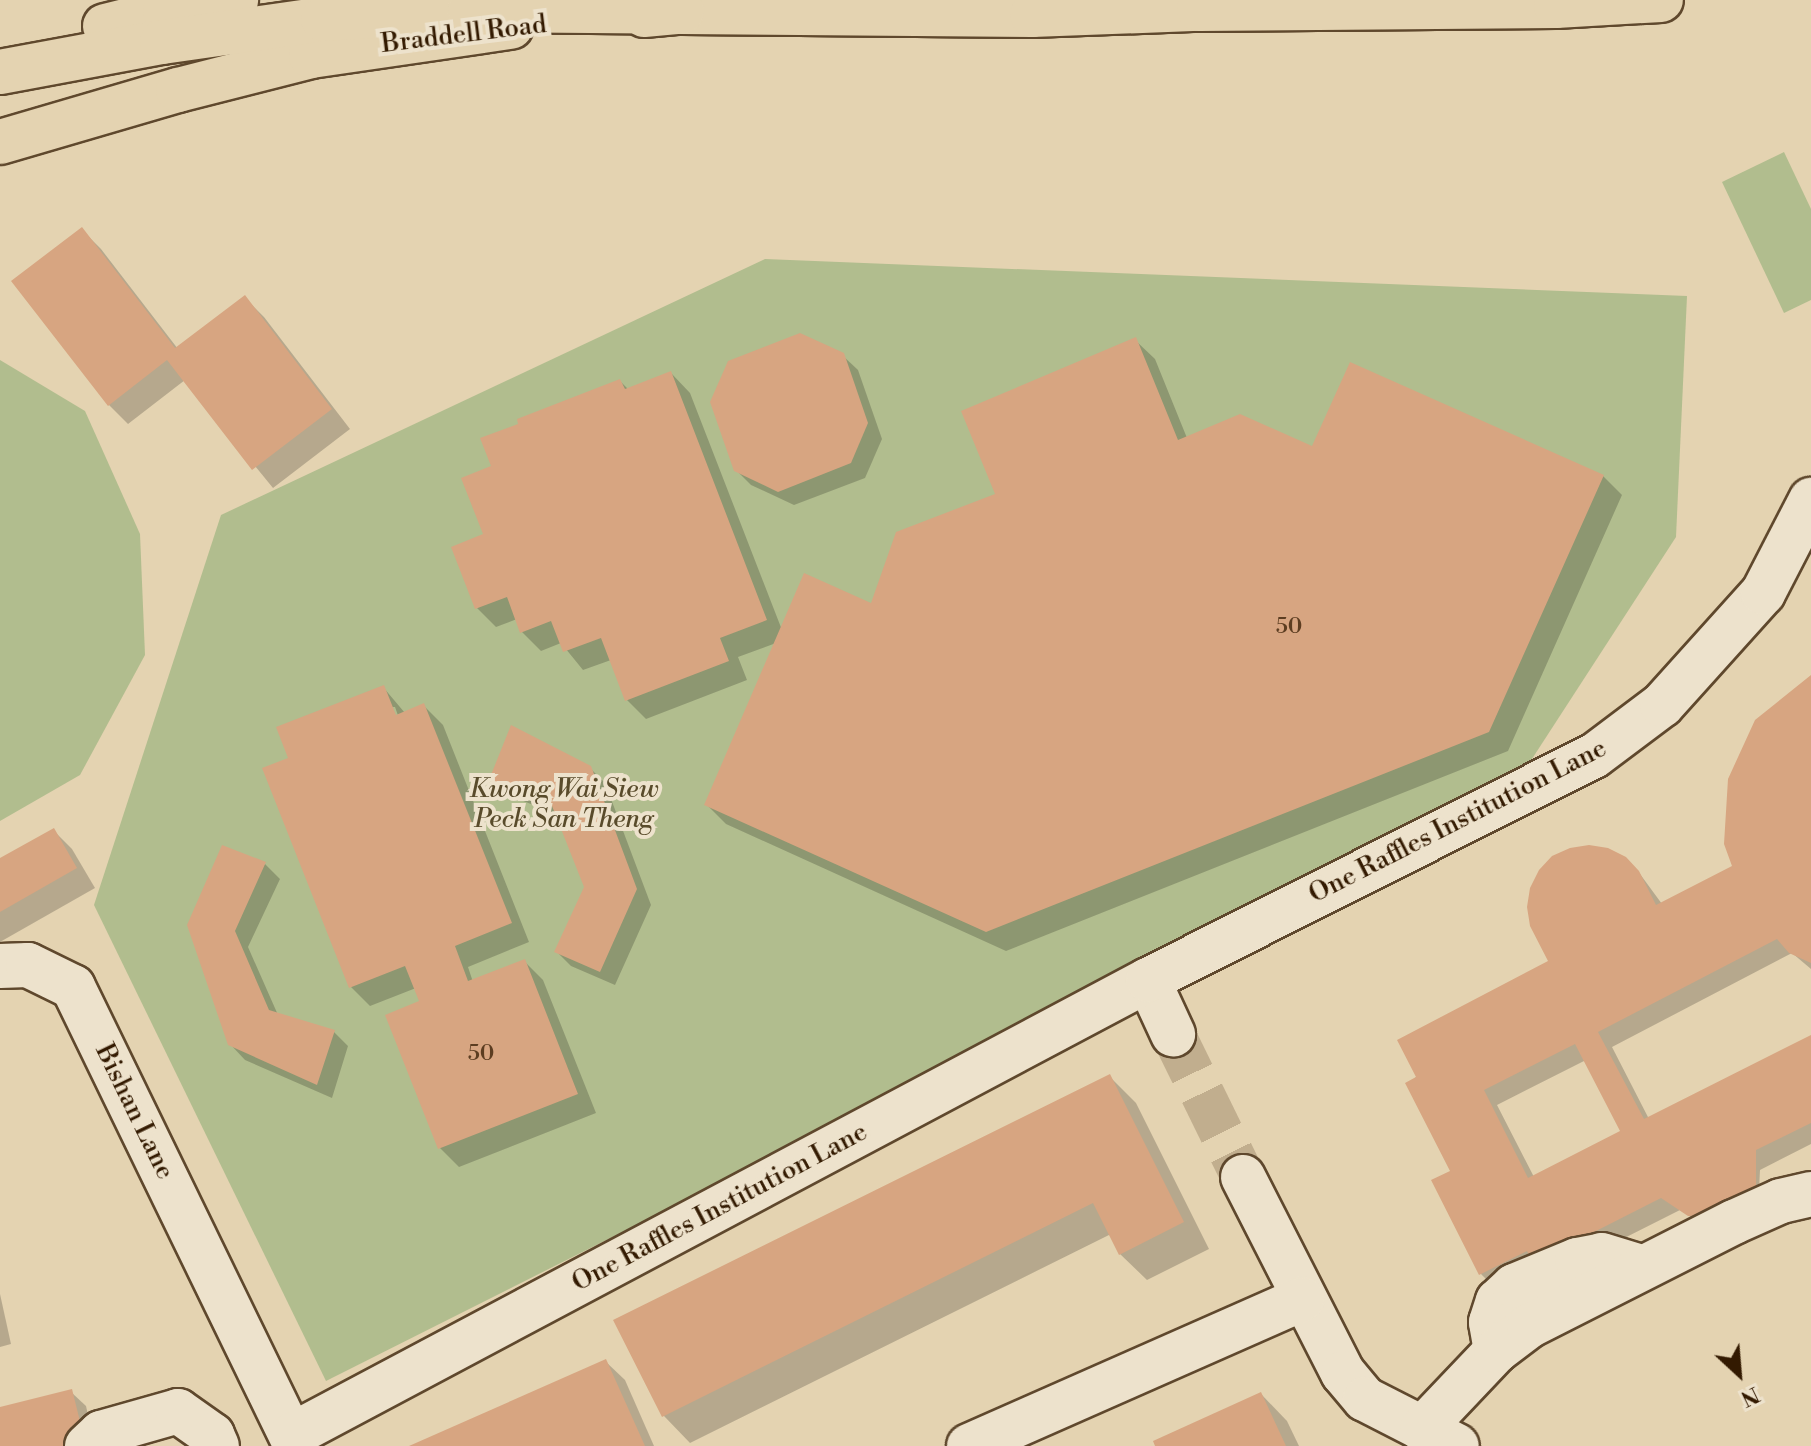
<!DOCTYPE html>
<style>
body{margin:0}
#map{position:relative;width:1811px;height:1446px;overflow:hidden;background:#e4d3b1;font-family:"Libre Bodoni",serif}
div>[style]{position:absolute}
.green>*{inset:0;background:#b1bd8e}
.shadow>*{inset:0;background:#0003}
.building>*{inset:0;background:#d7a581}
.minor-tunnel>*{height:44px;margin-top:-22px;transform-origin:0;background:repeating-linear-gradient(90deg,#c1ae8e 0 44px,transparent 0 66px)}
.roads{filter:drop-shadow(2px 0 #5f482d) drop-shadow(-2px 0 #5f482d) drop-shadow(0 2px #5f482d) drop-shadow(0 -2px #5f482d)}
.minor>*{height:44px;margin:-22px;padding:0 22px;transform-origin:22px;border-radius:22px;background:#ede2cc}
.major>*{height:44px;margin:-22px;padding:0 22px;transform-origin:22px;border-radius:22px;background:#e4d3b1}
.highway>*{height:44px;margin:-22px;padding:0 22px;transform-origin:22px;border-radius:22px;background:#e4d3b1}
span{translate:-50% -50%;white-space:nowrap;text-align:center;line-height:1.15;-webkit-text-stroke:8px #ede2cc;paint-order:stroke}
.number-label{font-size:22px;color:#5c3d21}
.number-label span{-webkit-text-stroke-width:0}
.street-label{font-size:26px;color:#331a01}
.park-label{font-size:26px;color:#594b2b;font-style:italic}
.north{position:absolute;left:1699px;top:1334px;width:80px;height:80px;-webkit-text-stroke:6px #ede2cc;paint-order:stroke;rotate:154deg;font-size:22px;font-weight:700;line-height:32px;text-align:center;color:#331a01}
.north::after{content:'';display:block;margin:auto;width:28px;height:36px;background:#331a01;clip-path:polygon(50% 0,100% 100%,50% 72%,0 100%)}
</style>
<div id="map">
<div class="green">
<i style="clip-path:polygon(1784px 152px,1811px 209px,1811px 300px,1784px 313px,1722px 182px)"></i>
<i style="clip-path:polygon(765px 259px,1687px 296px,1676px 537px,1517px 782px,326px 1381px,94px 905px,221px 515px)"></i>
<i style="clip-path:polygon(0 360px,85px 411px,140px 534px,145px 655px,80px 775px,0 821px)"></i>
</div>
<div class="shadow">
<i style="clip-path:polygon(82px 230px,101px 249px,178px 349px,245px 298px,264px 317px,350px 429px,273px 488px,185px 380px,128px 424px,109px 405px)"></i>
<i style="clip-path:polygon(1135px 340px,1155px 359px,1187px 438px,1603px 476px,1622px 495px,1508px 751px,1006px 951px,726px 824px,707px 805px,776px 643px,738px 657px,747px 680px,646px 719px,627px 700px,611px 660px,583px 670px,561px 643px,541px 651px,522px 632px,517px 619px,496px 627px,477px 608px,494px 468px,620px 381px,629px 390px,671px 373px,690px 393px,782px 630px,872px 606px,998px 495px)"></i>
<i style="clip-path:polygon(842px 355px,858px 370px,882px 439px,865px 478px,794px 505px,751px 485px,736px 470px)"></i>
<i style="clip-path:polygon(evenodd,1811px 677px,1811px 969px,1792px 953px,1612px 1047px,1649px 1119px,1811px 1037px,1811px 1144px,1760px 1170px,1759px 1190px,1694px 1219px,1680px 1210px,1549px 1276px,1496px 1289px,1481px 1274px,1434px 1181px,1452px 1172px,1408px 1084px,1550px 962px,1640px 874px,1662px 904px,1735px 867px,1757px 722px,1811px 677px,1586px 1060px,1623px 1132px,1534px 1177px,1497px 1105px,1586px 1060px)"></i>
<i style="clip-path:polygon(evenodd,383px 687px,405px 713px,424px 706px,443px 725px,529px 942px,468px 967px,473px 982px,524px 961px,543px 980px,596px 1113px,459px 1167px,440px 1148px,423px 1002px,416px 988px,370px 1006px,351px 987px,290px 759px,383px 687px,390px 707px,395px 707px,401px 724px,390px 707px)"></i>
<i style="clip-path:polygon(590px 768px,605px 783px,651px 905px,615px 985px,571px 966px,556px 951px,586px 887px,558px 815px,506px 794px,492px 780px)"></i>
<i style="clip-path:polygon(53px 830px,72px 849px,95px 888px,0 942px,0 860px)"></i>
<i style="clip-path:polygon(265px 864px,280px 879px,248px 947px,278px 1015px,334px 1032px,348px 1046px,332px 1098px,245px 1060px,230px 1044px,189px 925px)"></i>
<i style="clip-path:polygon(1109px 1076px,1136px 1103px,1209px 1249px,1147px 1280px,1120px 1254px,1111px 1234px,690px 1443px,664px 1416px,616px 1321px)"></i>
<i style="clip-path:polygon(0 1294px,11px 1344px,0 1347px)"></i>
<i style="clip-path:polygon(605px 1361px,625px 1380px,654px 1446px,414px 1446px)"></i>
<i style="clip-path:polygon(71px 1392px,86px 1406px,95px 1446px,0 1446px,0 1409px)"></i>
<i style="clip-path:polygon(1261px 1394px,1287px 1421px,1299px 1446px,1158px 1446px)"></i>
</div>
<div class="building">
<i style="clip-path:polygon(82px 227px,175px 348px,245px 295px,332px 409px,252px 470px,167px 360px,108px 406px,11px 281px)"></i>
<i style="clip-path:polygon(800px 333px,844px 353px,868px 423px,851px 463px,778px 492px,734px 471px,710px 402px,728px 361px)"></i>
<i style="clip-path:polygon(1136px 337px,1178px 440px,1240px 414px,1312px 446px,1350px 362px,1604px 475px,1489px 732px,986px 932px,704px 805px,804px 573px,871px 603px,896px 532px,995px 494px,961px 411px)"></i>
<i style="clip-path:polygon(671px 371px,767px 620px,720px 638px,729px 661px,625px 701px,601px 638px,563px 652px,551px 621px,520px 633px,507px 597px,475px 609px,451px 547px,483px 534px,461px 478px,491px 466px,480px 438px,518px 424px,517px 419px,620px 379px,625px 389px)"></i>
<i style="clip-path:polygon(evenodd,1811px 675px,1811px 963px,1789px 953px,1777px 939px,1598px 1032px,1644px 1119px,1811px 1035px,1811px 1123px,1756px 1150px,1756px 1185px,1730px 1214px,1688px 1216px,1661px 1198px,1533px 1263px,1527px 1251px,1479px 1275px,1431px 1180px,1450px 1171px,1405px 1083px,1416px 1077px,1397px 1040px,1548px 961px,1530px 926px,1527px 907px,1530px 888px,1539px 870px,1552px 856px,1570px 848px,1589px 845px,1608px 848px,1626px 857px,1639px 871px,1656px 905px,1732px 866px,1724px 844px,1728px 779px,1755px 720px,1811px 675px,1575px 1044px,1620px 1131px,1528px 1178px,1484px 1090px,1575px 1044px)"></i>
<i style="clip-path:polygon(384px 685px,396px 715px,424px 703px,512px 923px,455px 946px,468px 981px,525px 959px,578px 1094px,438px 1149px,385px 1015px,419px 1001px,405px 966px,349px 988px,262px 768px,288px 758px,276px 727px)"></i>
<i style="clip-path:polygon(511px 725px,591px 766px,637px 889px,600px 972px,554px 952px,584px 887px,552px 806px,489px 780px)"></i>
<i style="clip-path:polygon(54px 828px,77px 868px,0 912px,0 858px)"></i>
<i style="clip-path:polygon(222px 845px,266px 862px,235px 931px,269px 1010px,335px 1030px,317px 1085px,228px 1045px,187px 925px)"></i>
<i style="clip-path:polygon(1110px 1074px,1184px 1222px,1119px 1255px,1093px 1203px,662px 1417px,613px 1320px)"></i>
<i style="clip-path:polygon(606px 1359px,645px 1446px,409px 1446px)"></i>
<i style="clip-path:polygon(72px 1389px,86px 1446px,0 1446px,0 1407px)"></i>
<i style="clip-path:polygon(1261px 1392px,1286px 1446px,1155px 1446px,1153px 1441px)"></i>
</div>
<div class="minor-tunnel">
<i style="left:1173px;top:1034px;width:159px;rotate:63.9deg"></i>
</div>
<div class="roads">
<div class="minor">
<i style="left:0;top:966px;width:28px;rotate:-2deg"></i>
<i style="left:28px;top:965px;width:50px;rotate:26.1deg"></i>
<i style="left:73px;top:987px;width:510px;rotate:64.09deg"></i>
<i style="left:1148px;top:980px;width:60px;rotate:65.2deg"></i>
<i style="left:1243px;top:1177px;width:220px;rotate:63deg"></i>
<i style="left:1343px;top:1373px;width:34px;rotate:50deg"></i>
<i style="left:1365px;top:1399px;width:103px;rotate:27.1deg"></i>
<i style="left:1496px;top:1351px;width:29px;rotate:-100deg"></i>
<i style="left:1491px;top:1322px;width:22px;rotate:-72deg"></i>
<i style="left:1498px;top:1301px;width:22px;rotate:-43deg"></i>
<i style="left:1514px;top:1286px;width:68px;rotate:-22.4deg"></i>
<i style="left:1577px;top:1260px;width:25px;rotate:-11deg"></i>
<i style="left:1602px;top:1255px;width:41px;rotate:17.1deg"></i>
<i style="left:1422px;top:1429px;width:108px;rotate:-46.5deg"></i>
<i style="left:1496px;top:1351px;width:41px;rotate:-37.1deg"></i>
<i style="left:1529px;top:1326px;width:230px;rotate:-26.9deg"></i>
<i style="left:1734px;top:1222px;width:51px;rotate:-24.1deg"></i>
<i style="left:1781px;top:1201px;width:31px;rotate:-13deg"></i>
<i style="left:292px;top:1435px;width:969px;rotate:-27.99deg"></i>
<i style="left:1148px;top:980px;width:499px;rotate:-26.7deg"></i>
<i style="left:1594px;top:756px;width:85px;rotate:-36.9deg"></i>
<i style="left:1662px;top:705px;width:151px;rotate:-48deg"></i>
<i style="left:1763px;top:593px;width:105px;rotate:-62.7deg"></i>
<i style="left:87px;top:1446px;width:19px;rotate:-43deg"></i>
<i style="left:101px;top:1433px;width:80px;rotate:-15.9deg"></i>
<i style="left:178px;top:1411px;width:42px;rotate:35.2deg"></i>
<i style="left:212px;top:1435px;width:12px;rotate:66deg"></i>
<i style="left:969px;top:1446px;width:364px;rotate:-23.8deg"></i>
</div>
<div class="major">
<i style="left:644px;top:15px;width:38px;rotate:-5deg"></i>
<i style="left:682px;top:12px;width:350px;rotate:0.5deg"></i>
<i style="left:1032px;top:15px;width:167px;rotate:-2.1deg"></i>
<i style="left:1199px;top:9px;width:357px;rotate:-0.5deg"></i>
<i style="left:1556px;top:6px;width:105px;rotate:-3.3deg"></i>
<i style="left:0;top:142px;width:185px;rotate:-16.3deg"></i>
<i style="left:178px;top:90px;width:137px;rotate:-14.3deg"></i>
<i style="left:311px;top:56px;width:202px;rotate:-8.3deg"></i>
</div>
<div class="highway">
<i style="left:105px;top:26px;width:62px;rotate:-14deg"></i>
<i style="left:165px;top:11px;width:72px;rotate:-8.8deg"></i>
<i style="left:0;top:72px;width:165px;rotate:-10.5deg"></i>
<i style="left:162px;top:42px;width:163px;rotate:-8.1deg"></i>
<i style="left:323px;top:19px;width:147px;rotate:-3.5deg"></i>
<i style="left:470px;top:10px;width:212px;rotate:0.5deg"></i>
</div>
</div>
<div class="number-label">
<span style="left:1289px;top:627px">50</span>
<span style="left:481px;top:1054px">50</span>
</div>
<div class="street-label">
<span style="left:464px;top:35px;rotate:-7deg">Braddell Road</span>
<span style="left:1458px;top:822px;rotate:-27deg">One Raffles Institution Lane</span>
<span style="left:134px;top:1112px;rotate:64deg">Bishan Lane</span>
<span style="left:720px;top:1208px;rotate:-28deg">One Raffles Institution Lane</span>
</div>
<div class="park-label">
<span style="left:564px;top:805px">Kwong Wai Siew<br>Peck San Theng</span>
</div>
<div class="north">N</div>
</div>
